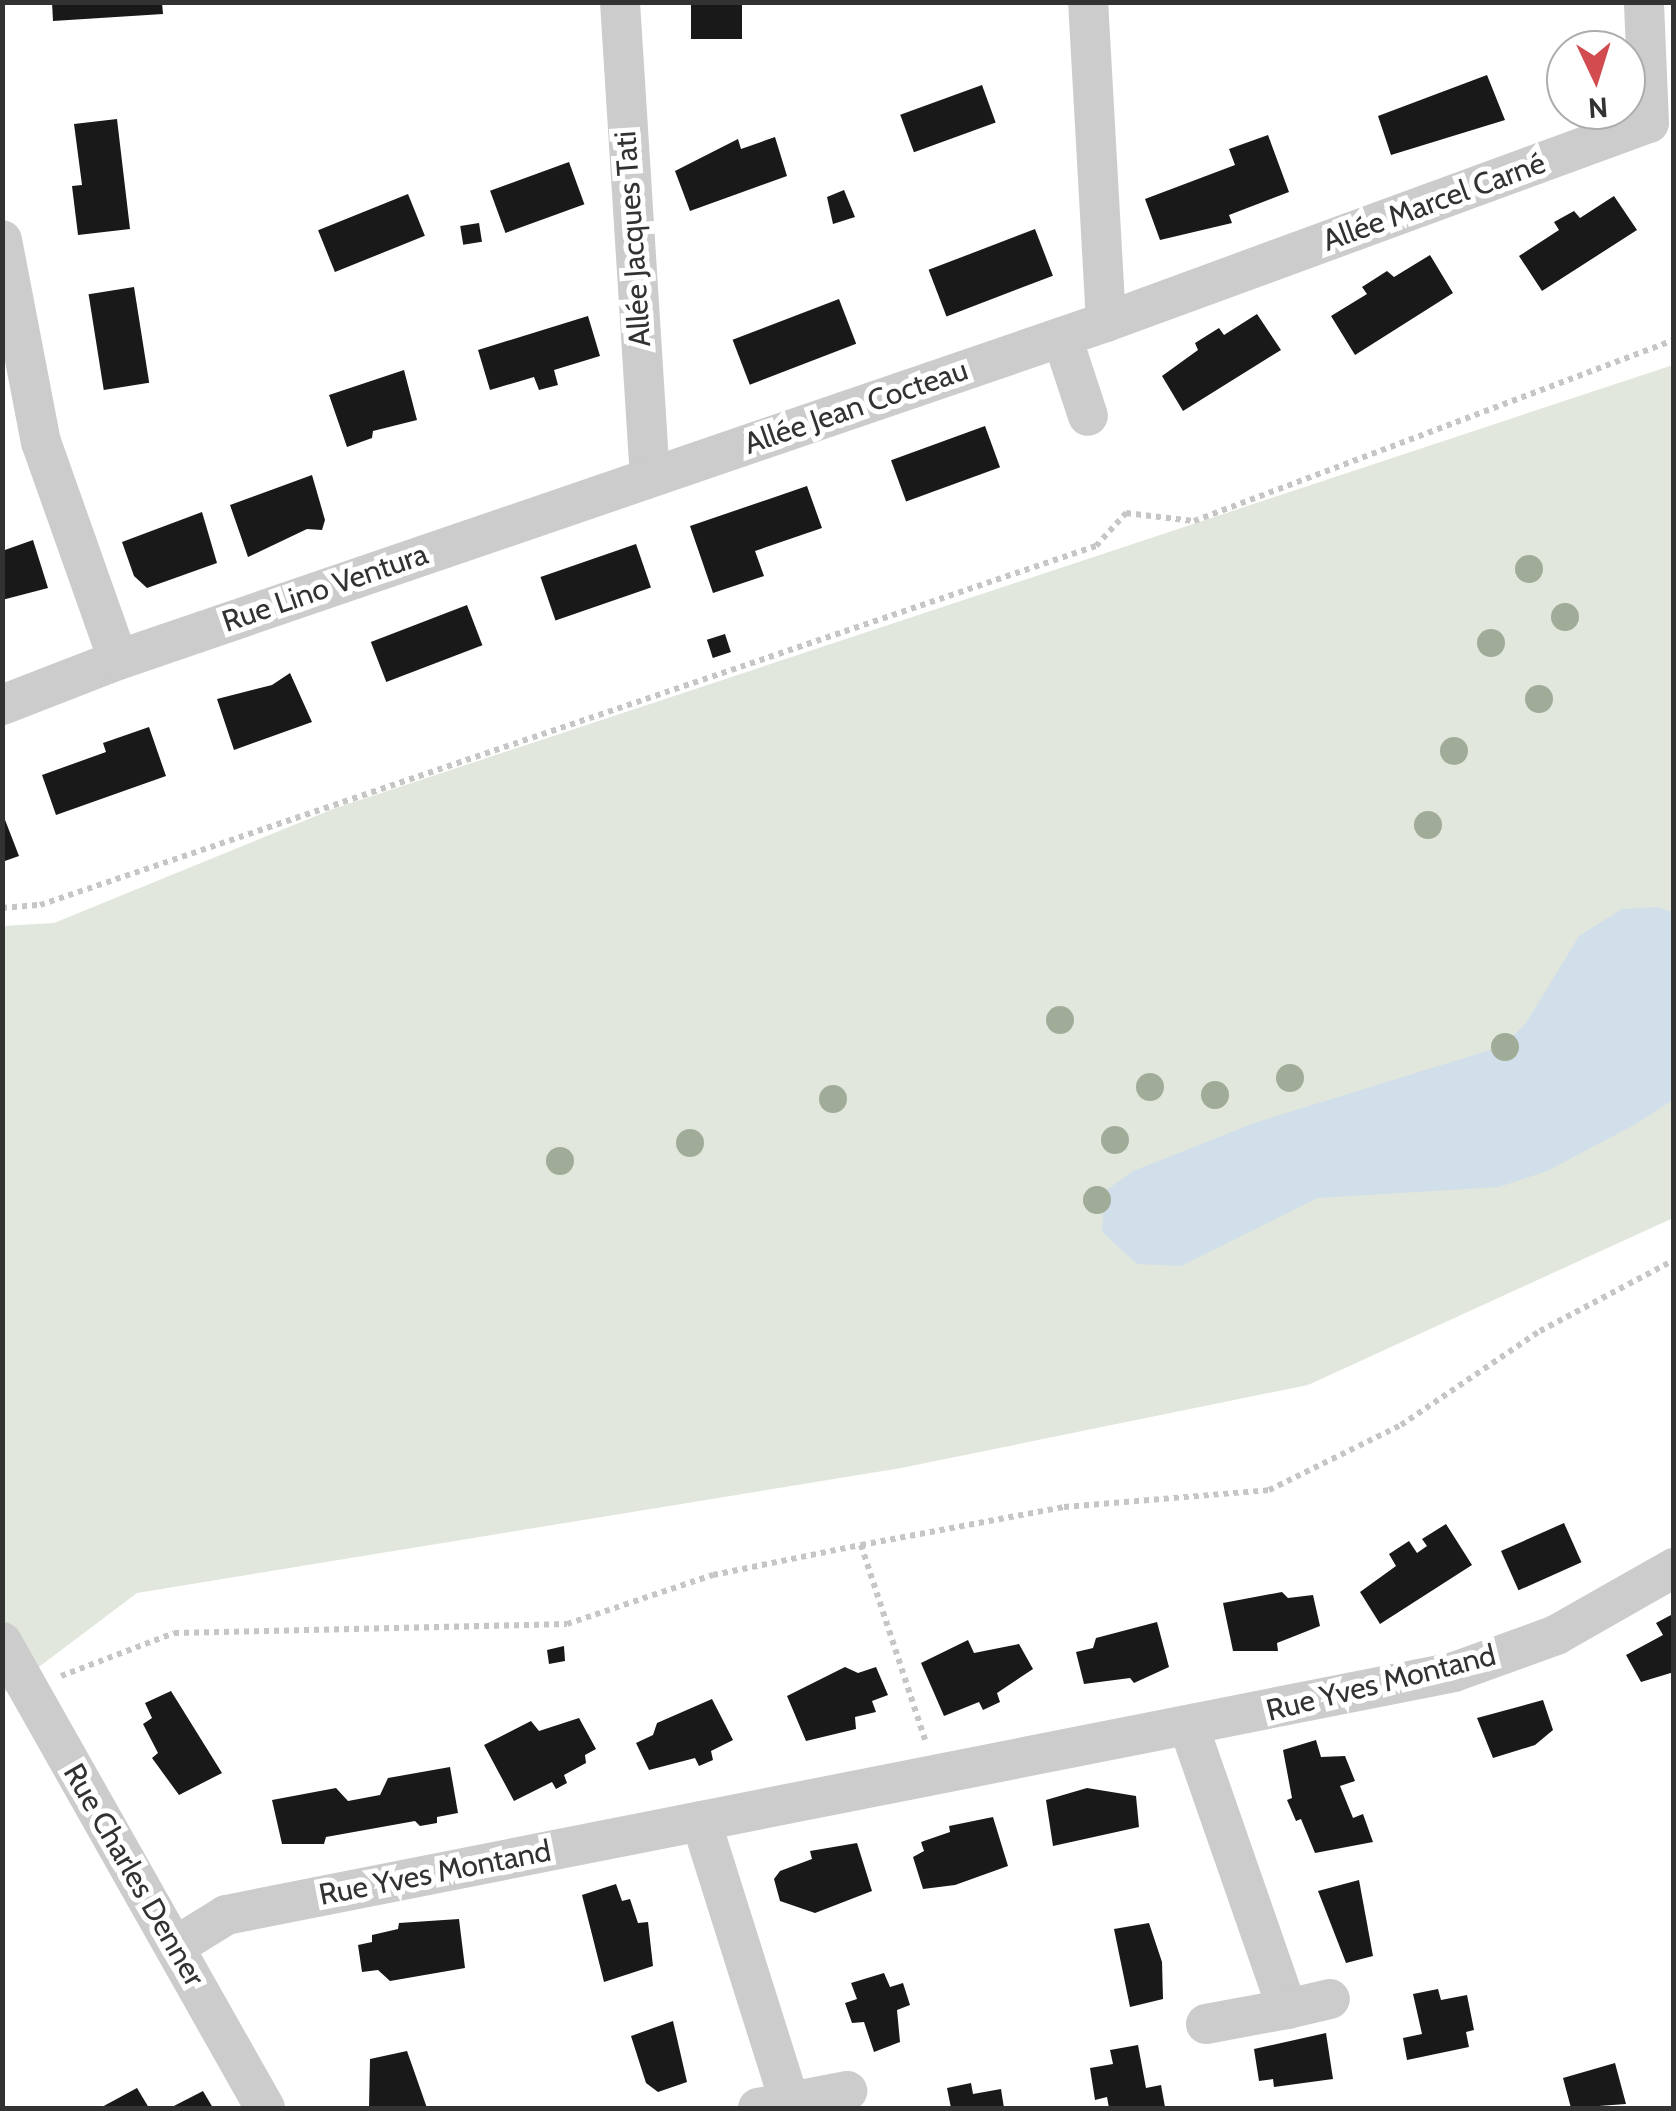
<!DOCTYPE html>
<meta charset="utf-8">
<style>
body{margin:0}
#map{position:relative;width:1676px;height:2111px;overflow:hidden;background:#fff;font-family:Cabin,sans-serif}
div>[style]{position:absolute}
.green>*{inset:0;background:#e1e7dc}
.water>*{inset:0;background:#d1dfea}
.building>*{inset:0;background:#191919;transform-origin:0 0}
.path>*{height:6px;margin-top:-3px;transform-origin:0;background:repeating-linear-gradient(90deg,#c6c6c6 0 5px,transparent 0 10px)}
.street>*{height:40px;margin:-20px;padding:0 20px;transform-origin:20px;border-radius:20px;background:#ccc}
.trees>*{width:28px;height:28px;margin:-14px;border-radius:50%;background:#a0ac98}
span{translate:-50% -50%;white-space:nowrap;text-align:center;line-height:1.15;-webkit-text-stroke:10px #fff;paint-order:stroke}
.street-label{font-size:30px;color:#323232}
.frame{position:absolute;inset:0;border:5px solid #323232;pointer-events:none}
.north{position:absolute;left:1546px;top:30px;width:100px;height:100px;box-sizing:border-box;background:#fff;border:2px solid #adadad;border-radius:50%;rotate:176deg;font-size:28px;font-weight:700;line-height:40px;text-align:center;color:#323232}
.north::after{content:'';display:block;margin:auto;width:35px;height:45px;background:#d14b4f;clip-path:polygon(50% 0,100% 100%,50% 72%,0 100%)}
</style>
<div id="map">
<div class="green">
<i style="clip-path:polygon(1673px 365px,1673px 1218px,1308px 1385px,901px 1468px,137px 1593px,3px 1694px,3px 926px,54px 923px,333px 809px)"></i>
</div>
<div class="water">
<i style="clip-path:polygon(1657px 907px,1673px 912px,1673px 1100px,1634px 1125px,1547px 1171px,1499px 1187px,1318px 1198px,1181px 1266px,1137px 1264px,1102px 1232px,1105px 1191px,1133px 1171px,1254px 1123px,1503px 1046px,1526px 1023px,1579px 936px,1622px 909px)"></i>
</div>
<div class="building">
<i style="clip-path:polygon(52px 2px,162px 2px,163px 14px,53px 21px)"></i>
<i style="left:691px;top:2px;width:51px;height:37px"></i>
<i style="clip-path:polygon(1487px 75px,1505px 120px,1391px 155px,1378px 116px)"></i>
<i style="left:982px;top:85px;width:40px;height:87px;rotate:70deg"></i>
<i style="clip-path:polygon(117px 119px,130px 229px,78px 235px,72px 186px,82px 185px,74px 124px)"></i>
<i style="clip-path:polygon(1268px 135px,1289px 192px,1229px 215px,1232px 223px,1160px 240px,1145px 199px,1235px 165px,1229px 149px)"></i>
<i style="clip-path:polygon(775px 137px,787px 176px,690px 211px,675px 171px,738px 139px,741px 149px)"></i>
<i style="left:569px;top:162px;width:45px;height:84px;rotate:70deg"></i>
<i style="clip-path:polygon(844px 190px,855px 217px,833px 224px,827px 197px)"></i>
<i style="left:408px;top:194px;width:45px;height:97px;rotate:68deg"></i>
<i style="clip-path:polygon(1614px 196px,1637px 230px,1542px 291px,1519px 256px,1559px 230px,1554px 222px,1574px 211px,1580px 218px)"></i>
<i style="left:479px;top:223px;width:19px;height:19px;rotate:81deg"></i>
<i style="left:1035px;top:229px;width:50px;height:114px;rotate:69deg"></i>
<i style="clip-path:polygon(1430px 255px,1453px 293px,1355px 355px,1331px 316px,1367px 294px,1362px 287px,1387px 271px,1394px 277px)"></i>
<i style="left:134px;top:287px;width:97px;height:46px;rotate:81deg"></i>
<i style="left:839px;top:299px;width:48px;height:114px;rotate:69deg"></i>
<i style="clip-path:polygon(1257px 314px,1281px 350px,1183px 411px,1162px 376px,1198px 350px,1195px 343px,1219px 328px,1224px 335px)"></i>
<i style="clip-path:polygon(588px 316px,600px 356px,554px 370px,558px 385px,539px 390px,534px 377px,490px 390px,478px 350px)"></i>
<i style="clip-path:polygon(404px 370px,417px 420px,373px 431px,372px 438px,347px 447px,329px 395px)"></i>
<i style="left:985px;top:426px;width:44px;height:100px;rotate:70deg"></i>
<i style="clip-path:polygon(312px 475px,325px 520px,322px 530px,307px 529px,248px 557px,230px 505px)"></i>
<i style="clip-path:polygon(807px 486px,822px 528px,755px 551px,764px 576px,713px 593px,690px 526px)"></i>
<i style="clip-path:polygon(202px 512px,217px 563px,147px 588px,134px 576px,122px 542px)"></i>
<i style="clip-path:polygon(33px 540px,48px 588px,2px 600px,2px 551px)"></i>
<i style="left:636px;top:544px;width:46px;height:101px;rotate:71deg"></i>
<i style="left:467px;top:605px;width:43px;height:103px;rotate:69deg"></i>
<i style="left:725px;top:634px;width:19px;height:19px;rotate:72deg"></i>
<i style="clip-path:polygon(290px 673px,312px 722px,234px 750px,217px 699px,272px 685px)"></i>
<i style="clip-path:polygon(149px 727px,166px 776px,56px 815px,42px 775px,106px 752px,103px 743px)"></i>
<i style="clip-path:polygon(2px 812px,19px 856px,2px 862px)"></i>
<i style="left:1564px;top:1523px;width:43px;height:69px;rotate:66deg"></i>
<i style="clip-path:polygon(1446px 1524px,1472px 1565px,1380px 1624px,1360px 1592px,1396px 1566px,1389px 1554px,1409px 1541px,1417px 1553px,1427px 1546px,1422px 1539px)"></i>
<i style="clip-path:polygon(1282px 1592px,1288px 1598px,1313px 1595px,1320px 1626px,1277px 1643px,1278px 1651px,1233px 1651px,1223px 1603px)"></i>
<i style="clip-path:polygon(1671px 1615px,1674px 1672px,1641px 1682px,1626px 1655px,1663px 1635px,1656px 1623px)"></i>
<i style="clip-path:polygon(1157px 1622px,1169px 1667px,1134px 1683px,1130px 1678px,1084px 1684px,1076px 1652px,1093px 1648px,1096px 1638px)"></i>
<i style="clip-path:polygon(968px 1640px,974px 1653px,1019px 1644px,1033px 1669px,997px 1693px,1000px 1702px,983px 1710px,979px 1702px,944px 1716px,921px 1663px)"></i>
<i style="clip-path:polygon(564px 1646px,565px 1661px,549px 1664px,547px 1650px)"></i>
<i style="clip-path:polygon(845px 1667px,858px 1673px,876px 1667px,888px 1695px,872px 1701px,876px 1712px,855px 1717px,856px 1729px,806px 1741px,787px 1696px)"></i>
<i style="clip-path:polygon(171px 1691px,222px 1773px,179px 1795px,152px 1758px,158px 1753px,143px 1724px,152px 1718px,145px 1703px)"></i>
<i style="clip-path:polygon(712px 1699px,733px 1740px,711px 1751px,713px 1760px,699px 1766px,695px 1758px,649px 1770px,636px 1743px,653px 1735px,657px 1723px)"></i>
<i style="clip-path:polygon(1543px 1700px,1553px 1730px,1535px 1745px,1493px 1758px,1477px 1718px)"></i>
<i style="clip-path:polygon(579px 1718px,596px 1749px,585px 1755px,586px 1763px,564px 1775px,567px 1783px,556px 1789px,552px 1782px,514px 1801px,484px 1745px,531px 1721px,539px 1731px)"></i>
<i style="clip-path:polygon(1316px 1740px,1321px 1757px,1345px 1756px,1355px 1781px,1340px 1786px,1353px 1818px,1363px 1814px,1373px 1842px,1315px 1853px,1301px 1819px,1296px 1821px,1287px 1800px,1292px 1798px,1283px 1750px)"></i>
<i style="clip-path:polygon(450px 1767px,458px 1813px,437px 1817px,437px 1823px,420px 1826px,415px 1821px,326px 1837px,324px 1844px,282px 1844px,272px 1800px,336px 1788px,348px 1801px,380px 1795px,388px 1778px)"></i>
<i style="clip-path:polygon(1087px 1788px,1136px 1796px,1139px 1827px,1053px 1846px,1046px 1800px)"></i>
<i style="clip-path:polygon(993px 1817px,1008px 1866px,955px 1885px,923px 1889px,913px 1857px,924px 1851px,921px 1842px,950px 1832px,949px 1826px)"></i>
<i style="clip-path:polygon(857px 1843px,872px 1891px,815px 1913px,780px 1901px,774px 1879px,780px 1871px,812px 1859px,810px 1851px)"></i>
<i style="clip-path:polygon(1359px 1880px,1373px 1956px,1346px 1963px,1318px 1891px)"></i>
<i style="clip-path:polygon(616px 1884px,622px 1901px,630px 1899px,638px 1923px,648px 1922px,653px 1966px,604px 1982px,582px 1895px)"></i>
<i style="clip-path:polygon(459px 1919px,465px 1968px,390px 1981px,378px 1970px,362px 1972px,358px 1945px,372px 1942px,372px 1935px,398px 1929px,399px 1923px)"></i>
<i style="clip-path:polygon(1149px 1923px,1162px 1962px,1163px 1999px,1130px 2007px,1114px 1929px)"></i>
<i style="clip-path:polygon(884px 1973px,890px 1987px,903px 1983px,910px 2005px,897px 2010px,900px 2042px,874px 2052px,864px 2022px,852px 2023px,845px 2003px,857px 1999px,851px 1983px)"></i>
<i style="clip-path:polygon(1438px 1989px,1441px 2000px,1467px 1995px,1474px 2030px,1466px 2032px,1469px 2047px,1407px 2060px,1403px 2038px,1422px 2034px,1413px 1994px)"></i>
<i style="clip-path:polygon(673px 2021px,687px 2082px,658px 2092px,646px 2083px,631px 2036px)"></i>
<i style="clip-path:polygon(1326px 2033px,1333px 2079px,1274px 2087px,1273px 2079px,1259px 2081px,1254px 2049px)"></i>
<i style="clip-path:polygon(1138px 2045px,1146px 2088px,1161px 2085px,1165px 2107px,1109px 2108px,1107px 2097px,1095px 2100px,1090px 2068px,1113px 2064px,1110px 2050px)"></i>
<i style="clip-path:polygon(407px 2051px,427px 2108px,369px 2108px,370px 2059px)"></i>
<i style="clip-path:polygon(1615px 2063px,1626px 2104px,1571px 2108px,1563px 2078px)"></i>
<i style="clip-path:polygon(971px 2083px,973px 2094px,1001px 2089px,1004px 2108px,951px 2108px,947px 2088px)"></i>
<i style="clip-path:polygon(137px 2088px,149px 2108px,100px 2108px)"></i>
<i style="clip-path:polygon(203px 2091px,213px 2108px,170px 2108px)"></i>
</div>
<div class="path">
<i style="left:2px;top:908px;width:38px;rotate:-5deg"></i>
<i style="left:40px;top:905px;width:1115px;rotate:-18.78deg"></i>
<i style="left:1096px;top:546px;width:45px;rotate:-47.7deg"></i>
<i style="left:1126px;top:513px;width:68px;rotate:6.7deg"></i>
<i style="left:1194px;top:521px;width:513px;rotate:-20.66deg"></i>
<i style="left:861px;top:1545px;width:205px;rotate:71.8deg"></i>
<i style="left:61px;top:1676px;width:121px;rotate:-20.8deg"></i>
<i style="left:174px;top:1633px;width:393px;rotate:-1.3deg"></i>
<i style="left:567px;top:1624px;width:154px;rotate:-18.6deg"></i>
<i style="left:713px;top:1575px;width:151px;rotate:-11.5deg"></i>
<i style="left:861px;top:1545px;width:207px;rotate:-10.6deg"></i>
<i style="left:1064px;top:1507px;width:206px;rotate:-4.7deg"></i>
<i style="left:1269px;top:1490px;width:147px;rotate:-26.2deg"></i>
<i style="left:1401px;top:1425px;width:168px;rotate:-34.1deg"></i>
<i style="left:1540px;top:1331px;width:152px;rotate:-27.9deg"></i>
</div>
<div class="street">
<i style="left:620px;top:2px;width:475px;rotate:86.4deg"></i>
<i style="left:2px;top:240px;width:206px;rotate:79.1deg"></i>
<i style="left:41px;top:442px;width:231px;rotate:70.5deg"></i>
<i style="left:1106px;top:322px;width:578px;rotate:-20.13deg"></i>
<i style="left:1649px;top:123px;width:121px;rotate:-92.4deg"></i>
<i style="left:1062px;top:337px;width:83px;rotate:71.8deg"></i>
<i style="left:2px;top:705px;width:124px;rotate:-21.2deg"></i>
<i style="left:118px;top:660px;width:1044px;rotate:-18.89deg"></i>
<i style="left:1106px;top:322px;width:321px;rotate:-93.2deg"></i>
<i style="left:2px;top:1642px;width:535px;rotate:60.56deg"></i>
<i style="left:1189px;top:1727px;width:299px;rotate:70.8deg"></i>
<i style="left:1287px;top:2009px;width:44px;rotate:-13.1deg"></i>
<i style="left:701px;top:1821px;width:296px;rotate:72.5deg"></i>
<i style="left:176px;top:1946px;width:59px;rotate:-31.8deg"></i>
<i style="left:226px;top:1915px;width:1252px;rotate:-11.19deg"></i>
<i style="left:1454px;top:1672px;width:109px;rotate:-19.9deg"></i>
<i style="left:1556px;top:1635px;width:136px;rotate:-29.6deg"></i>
<i style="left:1206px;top:2024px;width:82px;rotate:-10.5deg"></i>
<i style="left:758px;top:2108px;width:91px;rotate:-10.8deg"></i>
</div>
<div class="trees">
<i style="left:1529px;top:569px"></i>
<i style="left:1565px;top:617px"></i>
<i style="left:1491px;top:643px"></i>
<i style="left:1539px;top:699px"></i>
<i style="left:1454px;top:751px"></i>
<i style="left:1428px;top:825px"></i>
<i style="left:1060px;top:1020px"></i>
<i style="left:1505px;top:1047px"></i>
<i style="left:1290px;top:1078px"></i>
<i style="left:1150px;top:1087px"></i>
<i style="left:1215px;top:1095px"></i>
<i style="left:833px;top:1099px"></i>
<i style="left:1115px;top:1140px"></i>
<i style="left:690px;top:1143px"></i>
<i style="left:560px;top:1161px"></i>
<i style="left:1097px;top:1200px"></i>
</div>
<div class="street-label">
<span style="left:1434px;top:202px;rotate:-20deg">Allée Marcel Carné</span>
<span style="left:633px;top:239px;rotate:-94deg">Allée Jacques Tati</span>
<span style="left:856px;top:407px;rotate:-19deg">Allée Jean Cocteau</span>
<span style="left:325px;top:588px;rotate:-19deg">Rue Lino Ventura</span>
<span style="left:1381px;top:1683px;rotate:-14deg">Rue Yves Montand</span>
<span style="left:435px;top:1873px;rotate:-11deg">Rue Yves Montand</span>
<span style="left:134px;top:1875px;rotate:60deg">Rue Charles Denner</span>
</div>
<div class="frame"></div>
<div class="north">N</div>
</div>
